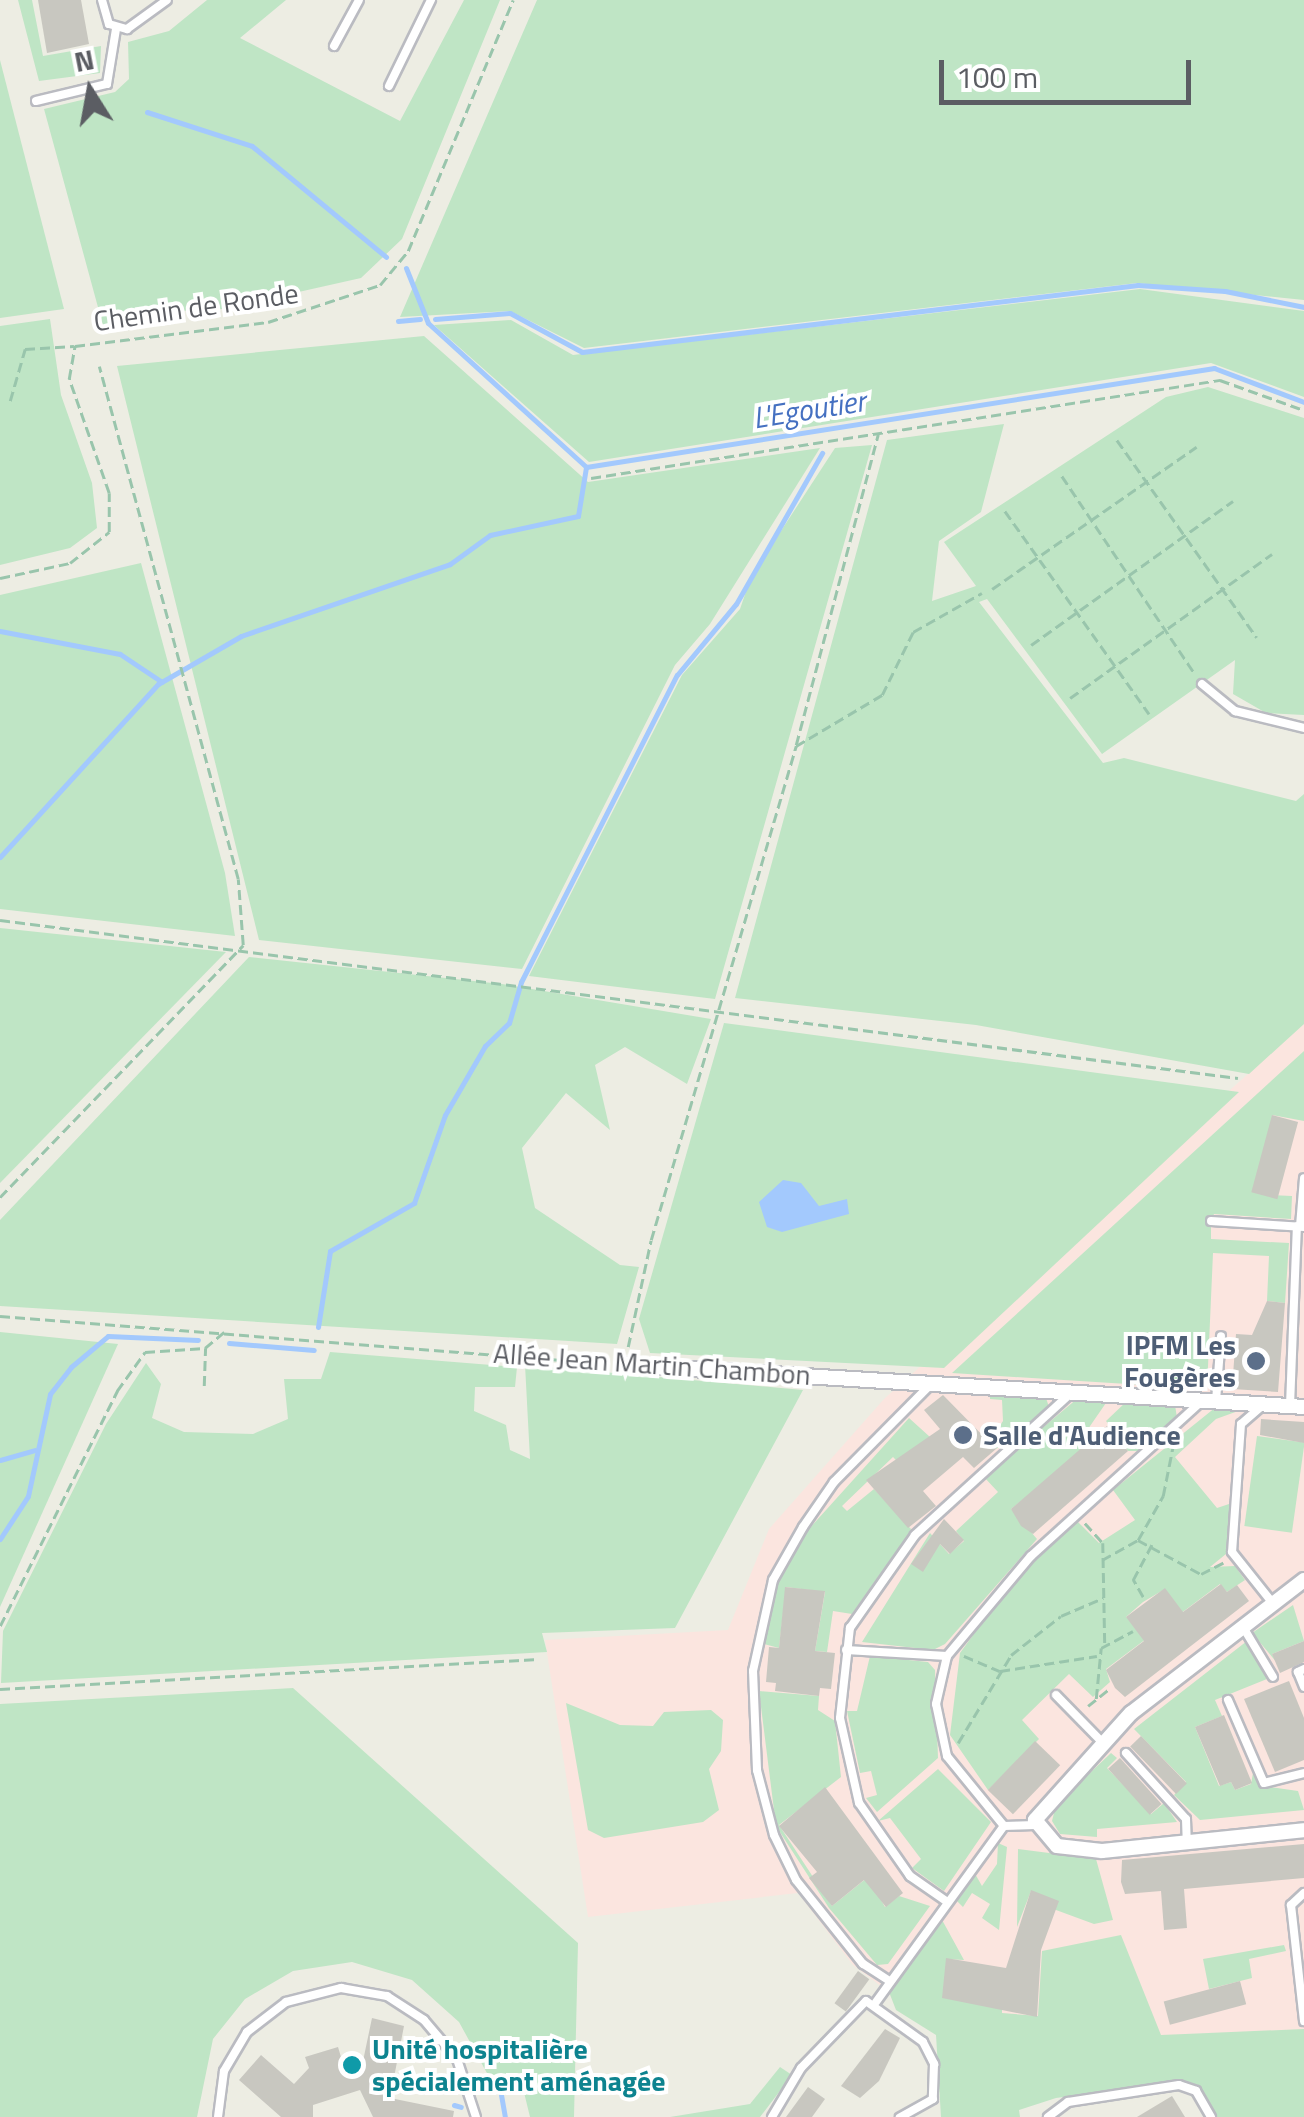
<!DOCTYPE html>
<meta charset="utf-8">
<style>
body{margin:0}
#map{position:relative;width:1304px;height:2117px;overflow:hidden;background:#edede3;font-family:"Titillium Web",sans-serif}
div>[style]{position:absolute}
.medical>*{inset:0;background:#fbe5df}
.green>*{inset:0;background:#bfe5c5;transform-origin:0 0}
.water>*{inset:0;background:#a3c9fd}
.stream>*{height:5px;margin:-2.5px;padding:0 2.5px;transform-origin:2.5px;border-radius:2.5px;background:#a3c9fd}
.building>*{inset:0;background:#c8c7c0;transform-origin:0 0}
.path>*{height:2.5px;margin-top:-1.25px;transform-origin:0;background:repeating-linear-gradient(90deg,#99c5ac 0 10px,transparent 0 15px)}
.roads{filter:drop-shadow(2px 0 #babbc1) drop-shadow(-2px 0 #babbc1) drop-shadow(0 2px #babbc1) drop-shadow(0 -2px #babbc1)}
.service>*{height:8px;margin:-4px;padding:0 4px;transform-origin:4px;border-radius:4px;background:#fff}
.minor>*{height:14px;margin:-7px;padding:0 7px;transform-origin:7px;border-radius:7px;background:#fff}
.dots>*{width:28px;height:28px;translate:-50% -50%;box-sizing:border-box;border:5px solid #fff;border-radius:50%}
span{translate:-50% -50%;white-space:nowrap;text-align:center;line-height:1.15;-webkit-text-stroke:8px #fff;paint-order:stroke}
.street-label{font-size:28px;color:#5b5d63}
.service-label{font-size:28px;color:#4e5e75;font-weight:700}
.right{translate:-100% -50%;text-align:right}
.left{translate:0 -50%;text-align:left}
.culture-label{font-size:28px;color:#0d838f;font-weight:700}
.water-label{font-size:30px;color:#4570c1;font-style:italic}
.north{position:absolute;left:40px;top:40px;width:100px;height:100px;-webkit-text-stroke:8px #fff;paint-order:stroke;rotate:349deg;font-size:28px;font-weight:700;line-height:40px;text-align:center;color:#5b5d63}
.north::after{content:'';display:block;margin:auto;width:35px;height:45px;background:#5b5d63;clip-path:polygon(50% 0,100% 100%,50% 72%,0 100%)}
.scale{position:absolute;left:939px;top:60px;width:252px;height:45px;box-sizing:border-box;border:5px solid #5b5d63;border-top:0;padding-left:12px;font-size:30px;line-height:35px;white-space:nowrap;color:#5b5d63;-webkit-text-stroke:8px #fff;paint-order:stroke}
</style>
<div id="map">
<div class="medical">
<i style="clip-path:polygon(1304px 1024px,1304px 2050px,947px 2107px,936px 2034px,896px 2010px,889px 1992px,853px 1965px,798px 1893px,588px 1917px,545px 1640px,728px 1630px,769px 1529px,884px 1399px)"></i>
</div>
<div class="green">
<i style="clip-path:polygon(18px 0,32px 0,43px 56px,101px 46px,100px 73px,39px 81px)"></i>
<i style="clip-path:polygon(207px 0,286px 0,240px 38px,400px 121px,464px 0,500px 0,402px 239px,361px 278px,223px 309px,112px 314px,112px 332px,105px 333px,44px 109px,115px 92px,129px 79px,128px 42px,169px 31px)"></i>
<i style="clip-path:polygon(537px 0,1304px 0,1304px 300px,1137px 283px,584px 348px,510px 311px,400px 317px)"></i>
<i style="clip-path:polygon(0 60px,64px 309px,0 318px)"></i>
<i style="clip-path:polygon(1140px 289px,1304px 311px,1304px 397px,1211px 363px,589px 462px,434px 325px,511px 320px,573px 355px)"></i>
<i style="clip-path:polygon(50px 319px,61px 395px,92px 483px,97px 528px,70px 548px,0 565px,0 326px)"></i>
<i style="clip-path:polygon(424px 336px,588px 482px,820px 448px,710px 624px,675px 665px,522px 969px,259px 940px,117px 366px)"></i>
<i style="clip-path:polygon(1208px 387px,1304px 418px,1304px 715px,1266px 713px,1233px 694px,1235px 660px,1102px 754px,987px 599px,979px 602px,1103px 763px,1124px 758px,1296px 801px,1304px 794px,1304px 1024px,1249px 1074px,976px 1025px,735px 998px,887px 440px,1004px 424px,981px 512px,939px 541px,932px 601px,976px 586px,944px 542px,1166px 397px)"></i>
<i style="clip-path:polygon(872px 445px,715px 999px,529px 976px,682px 675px,740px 609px,751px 577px,835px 448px)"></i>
<i style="clip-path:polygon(141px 563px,225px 873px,235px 936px,0 909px,0 595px)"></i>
<i style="clip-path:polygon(0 928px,226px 952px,0 1183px)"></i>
<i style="clip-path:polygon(249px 957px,502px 984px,711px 1019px,687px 1084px,625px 1047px,595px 1065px,610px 1130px,566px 1093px,522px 1148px,535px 1208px,620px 1265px,639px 1267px,617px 1344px,0 1306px,0 1220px)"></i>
<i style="clip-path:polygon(724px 1023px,1239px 1092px,944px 1368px,650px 1353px,639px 1319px)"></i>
<i style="clip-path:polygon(1304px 1051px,1304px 1121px,1272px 1115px,1267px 1195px,1292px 1196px,1291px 1219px,1214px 1214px,1211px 1221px,1211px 1239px,1289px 1243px,1285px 1303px,1267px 1301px,1269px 1256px,1213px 1253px,1207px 1389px,952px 1373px)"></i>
<i style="clip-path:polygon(0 1332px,118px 1344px,0 1607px)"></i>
<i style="clip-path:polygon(330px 1352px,517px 1367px,515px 1387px,475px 1387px,474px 1411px,506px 1425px,510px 1450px,530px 1459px,525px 1365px,803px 1390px,675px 1628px,542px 1633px,547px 1652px,1px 1683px,3px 1631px,106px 1424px,146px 1363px,161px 1384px,152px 1418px,184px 1432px,253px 1434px,288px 1419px,284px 1379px,321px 1379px)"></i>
<i style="clip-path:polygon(990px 1390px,1045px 1395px,1049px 1407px,996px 1449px,989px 1442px,1003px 1421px,1002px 1400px,990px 1399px)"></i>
<i style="clip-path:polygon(1078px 1398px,1108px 1400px,1088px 1429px,1098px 1440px,1011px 1509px,1037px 1539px,945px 1644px,933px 1650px,862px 1642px,930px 1533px,949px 1554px,964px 1541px,956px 1531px,998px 1492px,984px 1477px)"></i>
<i style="clip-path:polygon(1127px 1401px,1175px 1405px,1177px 1418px,1140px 1451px,1128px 1451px,1106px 1421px)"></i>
<i style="clip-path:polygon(1216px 1407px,1241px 1410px,1216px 1419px,1175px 1457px,1217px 1508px,1232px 1503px,1226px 1554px,1210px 1567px,1235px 1566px,1245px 1580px,1227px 1592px,1220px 1584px,1176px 1617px,1165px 1589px,1143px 1602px,1126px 1617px,1150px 1636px,1106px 1669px,1110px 1682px,1093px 1697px,1069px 1674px,1022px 1720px,1039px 1739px,988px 1790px,950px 1735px,960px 1653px,1016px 1576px,1077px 1521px,1099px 1543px,1135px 1520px,1113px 1490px)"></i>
<i style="clip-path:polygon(909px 1418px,930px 1437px,900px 1464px,893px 1457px,842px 1506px,847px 1511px,874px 1489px,911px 1529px,908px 1535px,852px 1614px,833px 1611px,827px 1652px,815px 1651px,825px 1592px,786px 1587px,779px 1648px,764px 1644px,778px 1583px,808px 1530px)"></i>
<i style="left:1257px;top:1436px;width:48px;height:91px;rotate:8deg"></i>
<i style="clip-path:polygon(1293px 1605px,1304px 1641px,1272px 1654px,1284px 1671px,1252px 1633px)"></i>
<i style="clip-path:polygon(1247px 1641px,1267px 1679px,1215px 1700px,1222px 1716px,1195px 1727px,1219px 1786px,1231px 1782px,1235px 1790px,1251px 1784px,1253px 1773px,1264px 1786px,1298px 1791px,1304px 1810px,1200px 1820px,1174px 1795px,1186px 1782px,1134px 1729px)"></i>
<i style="clip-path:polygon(870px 1656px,928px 1662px,935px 1670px,938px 1758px,877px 1812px,866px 1798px,877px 1795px,871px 1771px,860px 1773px,847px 1711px,857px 1711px)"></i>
<i style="clip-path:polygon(293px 1688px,578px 1943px,574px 2117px,530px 2117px,520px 2076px,488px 2075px,459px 2022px,412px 1980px,352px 1962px,293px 1971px,245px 1999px,213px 2039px,197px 2117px,0 2117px,0 1704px)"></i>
<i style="clip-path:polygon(759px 1691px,819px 1696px,818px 1710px,835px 1721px,841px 1777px,779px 1825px,832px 1906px,868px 1877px,885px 1907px,899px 1896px,930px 1906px,888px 1964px,877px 1965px,829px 1908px,776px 1826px)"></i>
<i style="clip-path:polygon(566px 1703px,620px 1725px,653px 1726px,664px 1712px,711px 1710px,723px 1720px,721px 1751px,709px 1769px,719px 1810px,703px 1822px,604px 1838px,588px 1830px)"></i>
<i style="clip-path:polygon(1111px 1753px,1117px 1758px,1107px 1768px,1151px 1814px,1164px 1803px,1177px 1822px,1097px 1829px,1097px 1837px,1060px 1834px,1052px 1821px,1056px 1805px)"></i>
<i style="clip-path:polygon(938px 1769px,991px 1822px,944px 1891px,912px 1868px,921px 1859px,890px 1818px,878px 1821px)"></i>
<i style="clip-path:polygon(998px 1843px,1007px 1847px,999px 1930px,982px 1918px,990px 1904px,972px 1893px,963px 1907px,954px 1898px,974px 1872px,982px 1886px,997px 1864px)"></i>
<i style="clip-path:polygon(1018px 1849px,1096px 1859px,1113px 1920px,1094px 1924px,1056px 1910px,1031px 1891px,1017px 1927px)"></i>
<i style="clip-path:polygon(941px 1918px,964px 1960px,946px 1959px,1002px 2004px,1002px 2013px,1038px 2016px,1042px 1951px,1121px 1935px,1161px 2035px,1304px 2029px,1304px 2117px,1216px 2117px,1199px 2088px,1177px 2082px,1056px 2098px,1019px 2110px,1020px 2117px,941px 2117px,936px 2035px,896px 2010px,889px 1992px)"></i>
<i style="clip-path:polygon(1284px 1945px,1286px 1951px,1249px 1959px,1252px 1978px,1209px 1989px,1203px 1959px)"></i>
<i style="clip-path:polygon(780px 2067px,792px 2075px,760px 2117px,670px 2117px,750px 2104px)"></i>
</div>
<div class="water">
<i style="clip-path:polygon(783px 1180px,801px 1183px,819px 1206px,847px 1199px,849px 1214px,782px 1232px,767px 1227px,759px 1202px)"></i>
</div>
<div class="stream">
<i style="left:147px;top:112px;width:110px;rotate:17.9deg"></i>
<i style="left:252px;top:146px;width:174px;rotate:39.6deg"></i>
<i style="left:406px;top:268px;width:59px;rotate:68.2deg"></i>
<i style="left:428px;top:323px;width:214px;rotate:42.3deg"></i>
<i style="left:586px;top:467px;width:636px;rotate:-8.96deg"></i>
<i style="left:1214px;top:368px;width:96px;rotate:20.7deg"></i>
<i style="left:435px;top:319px;width:75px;rotate:-4.6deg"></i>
<i style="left:510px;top:313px;width:82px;rotate:28.4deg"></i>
<i style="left:582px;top:352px;width:560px;rotate:-6.87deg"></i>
<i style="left:1138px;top:285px;width:87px;rotate:3.9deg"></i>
<i style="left:1225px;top:291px;width:81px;rotate:11.4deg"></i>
<i style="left:398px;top:321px;width:22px;rotate:-5deg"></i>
<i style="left:0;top:631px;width:122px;rotate:10.9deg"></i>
<i style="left:120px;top:654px;width:50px;rotate:33.7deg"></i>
<i style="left:0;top:857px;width:234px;rotate:-47.6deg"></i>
<i style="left:158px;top:684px;width:96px;rotate:-30deg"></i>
<i style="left:241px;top:636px;width:221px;rotate:-19deg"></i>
<i style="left:450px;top:564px;width:49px;rotate:-35.9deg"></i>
<i style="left:490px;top:535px;width:90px;rotate:-12.2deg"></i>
<i style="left:578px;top:516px;width:50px;rotate:-80.7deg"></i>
<i style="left:318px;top:1327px;width:77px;rotate:-81deg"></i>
<i style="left:330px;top:1251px;width:97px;rotate:-29.7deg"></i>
<i style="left:414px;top:1203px;width:93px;rotate:-70.6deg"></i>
<i style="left:445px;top:1115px;width:80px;rotate:-59.9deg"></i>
<i style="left:485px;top:1046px;width:33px;rotate:-44deg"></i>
<i style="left:509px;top:1023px;width:43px;rotate:-73.7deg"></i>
<i style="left:521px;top:982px;width:344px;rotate:-63.1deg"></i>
<i style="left:677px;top:675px;width:92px;rotate:-50.3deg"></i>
<i style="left:736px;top:604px;width:174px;rotate:-60.3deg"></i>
<i style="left:229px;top:1343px;width:85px;rotate:4.7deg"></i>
<i style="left:0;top:1460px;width:36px;rotate:-16deg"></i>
<i style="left:0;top:1539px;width:51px;rotate:-56.9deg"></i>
<i style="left:28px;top:1496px;width:104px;rotate:-77.8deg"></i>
<i style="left:50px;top:1394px;width:34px;rotate:-52deg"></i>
<i style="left:71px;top:1367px;width:48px;rotate:-40deg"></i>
<i style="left:108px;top:1336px;width:90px;rotate:2.5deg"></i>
<i style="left:500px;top:2089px;width:28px;rotate:80deg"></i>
<i style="left:454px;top:2105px;width:7px;rotate:16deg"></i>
</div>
<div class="building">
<i style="clip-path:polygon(38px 0,81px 0,89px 44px,47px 53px)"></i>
<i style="left:1272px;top:1115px;width:27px;height:80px;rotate:15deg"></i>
<i style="clip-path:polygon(1267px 1301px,1285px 1303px,1278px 1392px,1232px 1389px,1236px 1334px,1252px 1335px)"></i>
<i style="clip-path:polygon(943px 1395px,996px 1449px,974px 1468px,963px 1457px,923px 1491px,936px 1506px,908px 1528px,866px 1480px,940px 1429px,924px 1410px)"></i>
<i style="clip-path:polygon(1261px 1419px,1304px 1422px,1304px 1443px,1260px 1435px)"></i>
<i style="clip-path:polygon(1107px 1426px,1128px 1451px,1033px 1534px,1021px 1526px,1011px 1509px)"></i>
<i style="clip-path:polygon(944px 1519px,964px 1540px,950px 1554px,940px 1544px,923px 1572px,911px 1564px)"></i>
<i style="clip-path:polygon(1221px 1584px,1227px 1592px,1237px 1585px,1249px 1601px,1125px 1697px,1115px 1688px,1106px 1670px,1144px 1641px,1126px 1617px,1165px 1588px,1183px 1612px)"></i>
<i style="clip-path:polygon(785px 1587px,825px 1591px,815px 1651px,835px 1653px,831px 1689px,820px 1688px,819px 1696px,775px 1691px,776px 1683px,766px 1682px,769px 1647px,779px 1648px)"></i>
<i style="clip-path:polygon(1304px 1641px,1304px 1662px,1280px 1673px,1272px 1654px)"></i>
<i style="clip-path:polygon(1289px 1681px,1304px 1718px,1304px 1760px,1275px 1772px,1244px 1699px)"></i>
<i style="clip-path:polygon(1224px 1715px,1252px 1783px,1235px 1790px,1231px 1782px,1220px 1786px,1195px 1727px)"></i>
<i style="left:1141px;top:1736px;width:66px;height:15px;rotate:46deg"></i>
<i style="left:1035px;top:1741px;width:35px;height:68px;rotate:44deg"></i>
<i style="left:1120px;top:1758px;width:62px;height:16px;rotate:48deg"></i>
<i style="clip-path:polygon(825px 1787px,903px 1893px,886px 1907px,864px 1880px,832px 1906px,809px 1878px,817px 1872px,779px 1826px)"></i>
<i style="clip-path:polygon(1304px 1844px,1304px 1878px,1184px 1889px,1187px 1928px,1164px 1930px,1161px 1891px,1125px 1894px,1121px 1882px,1122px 1860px)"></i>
<i style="clip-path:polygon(1031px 1890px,1059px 1901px,1041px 1950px,1037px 2017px,942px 1998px,946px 1958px,1006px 1968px)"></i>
<i style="left:858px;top:1971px;width:14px;height:40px;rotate:36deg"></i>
<i style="left:1240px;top:1981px;width:24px;height:79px;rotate:75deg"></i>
<i style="clip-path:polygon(372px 2018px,404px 2026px,390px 2098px,454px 2111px,453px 2117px,373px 2117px,360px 2090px,313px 2105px,313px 2117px,281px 2117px,239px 2080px,261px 2055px,294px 2084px,309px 2068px,305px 2057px,338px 2047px,341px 2057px,363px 2061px)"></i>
<i style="clip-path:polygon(885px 2029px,900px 2038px,879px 2081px,860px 2098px,841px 2086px)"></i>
<i style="clip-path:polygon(808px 2087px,825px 2099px,812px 2117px,786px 2117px)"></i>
<i style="clip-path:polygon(1172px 2096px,1185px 2117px,1137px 2117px)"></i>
</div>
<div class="path">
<i style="left:10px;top:401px;width:54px;rotate:-73.9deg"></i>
<i style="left:25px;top:349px;width:49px;rotate:-3.5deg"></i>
<i style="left:1117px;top:440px;width:242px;rotate:54.7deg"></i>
<i style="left:1062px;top:476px;width:239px;rotate:56.1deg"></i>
<i style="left:591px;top:478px;width:637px;rotate:-8.86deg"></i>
<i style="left:1220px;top:380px;width:89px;rotate:19.7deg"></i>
<i style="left:1005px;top:511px;width:249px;rotate:54.6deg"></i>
<i style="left:0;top:578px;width:72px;rotate:-12.1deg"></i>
<i style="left:70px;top:563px;width:50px;rotate:-38.5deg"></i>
<i style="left:109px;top:532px;width:39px;rotate:-90deg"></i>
<i style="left:109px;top:493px;width:121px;rotate:-109.3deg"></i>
<i style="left:69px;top:379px;width:34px;rotate:-80deg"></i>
<i style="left:75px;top:346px;width:194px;rotate:-7.1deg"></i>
<i style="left:268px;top:322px;width:118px;rotate:-18.3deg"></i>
<i style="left:380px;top:285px;width:44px;rotate:-50.5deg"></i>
<i style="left:408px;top:251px;width:272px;rotate:-67.3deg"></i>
<i style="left:992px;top:589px;width:249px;rotate:-34.8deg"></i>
<i style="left:1031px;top:645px;width:248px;rotate:-35.5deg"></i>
<i style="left:1070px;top:698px;width:248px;rotate:-35.5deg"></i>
<i style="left:796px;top:745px;width:321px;rotate:-75.2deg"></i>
<i style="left:0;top:920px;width:1248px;rotate:7.27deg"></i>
<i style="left:0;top:1197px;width:350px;rotate:-46deg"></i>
<i style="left:243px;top:945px;width:66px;rotate:-94.3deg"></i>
<i style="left:238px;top:879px;width:531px;rotate:-105.16deg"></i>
<i style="left:0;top:1316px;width:614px;rotate:4.48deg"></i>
<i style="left:628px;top:1347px;width:109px;rotate:-77.9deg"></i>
<i style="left:651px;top:1240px;width:515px;rotate:-73.64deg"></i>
<i style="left:796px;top:746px;width:100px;rotate:-30.7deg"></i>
<i style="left:882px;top:695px;width:70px;rotate:-63.8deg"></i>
<i style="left:913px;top:632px;width:79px;rotate:-29.5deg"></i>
<i style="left:204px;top:1386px;width:38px;rotate:-88deg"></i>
<i style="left:205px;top:1348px;width:25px;rotate:-40deg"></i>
<i style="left:1085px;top:1523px;width:27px;rotate:48deg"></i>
<i style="left:1103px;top:1543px;width:100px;rotate:88.9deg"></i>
<i style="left:1138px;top:1540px;width:51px;rotate:-60.4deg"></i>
<i style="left:1163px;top:1496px;width:51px;rotate:-78.7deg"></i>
<i style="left:1102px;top:1560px;width:41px;rotate:-29.1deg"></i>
<i style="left:1138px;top:1540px;width:72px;rotate:28.4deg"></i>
<i style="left:1201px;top:1574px;width:25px;rotate:-27deg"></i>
<i style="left:1143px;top:1597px;width:20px;rotate:-120deg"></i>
<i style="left:1133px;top:1580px;width:40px;rotate:-62deg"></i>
<i style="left:0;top:1626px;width:263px;rotate:-63.5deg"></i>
<i style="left:117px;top:1391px;width:48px;rotate:-54.3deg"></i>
<i style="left:145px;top:1352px;width:60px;rotate:-3.8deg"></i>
<i style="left:964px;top:1656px;width:39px;rotate:23deg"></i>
<i style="left:1000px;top:1671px;width:98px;rotate:-8.8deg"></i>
<i style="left:0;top:1689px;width:539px;rotate:-3.19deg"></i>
<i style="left:1096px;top:1699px;width:51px;rotate:-84.4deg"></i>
<i style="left:1101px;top:1648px;width:36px;rotate:-28deg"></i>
<i style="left:1088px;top:1706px;width:28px;rotate:-39deg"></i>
<i style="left:958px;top:1743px;width:103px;rotate:-58.9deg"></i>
<i style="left:1011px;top:1655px;width:63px;rotate:-38deg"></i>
<i style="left:1061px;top:1616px;width:46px;rotate:-23.2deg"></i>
</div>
<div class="roads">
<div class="service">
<i style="left:102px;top:0;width:25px;rotate:74deg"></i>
<i style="left:109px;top:24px;width:19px;rotate:16deg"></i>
<i style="left:127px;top:29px;width:49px;rotate:-35.9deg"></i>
<i style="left:334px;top:46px;width:52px;rotate:-61.5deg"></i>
<i style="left:389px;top:86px;width:96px;rotate:-64deg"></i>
<i style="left:36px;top:101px;width:73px;rotate:-13.5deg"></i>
<i style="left:107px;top:84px;width:56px;rotate:-80.7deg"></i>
<i style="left:1202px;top:684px;width:43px;rotate:39.3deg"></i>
<i style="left:1235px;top:711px;width:71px;rotate:13.8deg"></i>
<i style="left:1211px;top:1221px;width:93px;rotate:3.7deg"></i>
<i style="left:1300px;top:1226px;width:48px;rotate:-85.2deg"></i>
<i style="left:1216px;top:1401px;width:65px;rotate:-85.6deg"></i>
<i style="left:1263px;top:1405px;width:29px;rotate:139deg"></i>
<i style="left:1241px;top:1424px;width:128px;rotate:94deg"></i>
<i style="left:1232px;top:1552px;width:63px;rotate:51.5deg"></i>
<i style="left:1290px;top:1406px;width:180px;rotate:-87.8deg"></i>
<i style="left:1243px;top:1627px;width:58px;rotate:59deg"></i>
<i style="left:846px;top:1650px;width:101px;rotate:3.4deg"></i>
<i style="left:1304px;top:1669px;width:7px;rotate:153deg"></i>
<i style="left:1298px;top:1672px;width:16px;rotate:68deg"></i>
<i style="left:1056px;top:1695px;width:67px;rotate:45.6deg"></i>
<i style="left:1228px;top:1700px;width:90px;rotate:66.6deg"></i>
<i style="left:1264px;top:1783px;width:41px;rotate:-14deg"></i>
<i style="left:1126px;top:1753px;width:89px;rotate:47.7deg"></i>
<i style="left:1186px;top:1819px;width:23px;rotate:88deg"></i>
<i style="left:1035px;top:1825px;width:31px;rotate:178deg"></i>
<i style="left:1004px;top:1826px;width:90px;rotate:-129.2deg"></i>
<i style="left:947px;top:1756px;width:53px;rotate:-101.9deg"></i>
<i style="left:936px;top:1704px;width:49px;rotate:-77.1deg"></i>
<i style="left:947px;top:1656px;width:131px;rotate:-50deg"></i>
<i style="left:1031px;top:1556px;width:228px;rotate:-42.2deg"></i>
<i style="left:1304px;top:1893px;width:18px;rotate:137deg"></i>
<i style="left:1291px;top:1905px;width:117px;rotate:83.6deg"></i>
<i style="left:946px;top:1901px;width:44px;rotate:-145.2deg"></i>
<i style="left:910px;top:1876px;width:89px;rotate:-124.9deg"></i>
<i style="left:859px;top:1803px;width:87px;rotate:-102.6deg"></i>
<i style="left:840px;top:1718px;width:91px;rotate:-83.7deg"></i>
<i style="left:850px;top:1628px;width:113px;rotate:-55deg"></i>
<i style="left:915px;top:1535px;width:210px;rotate:-42.3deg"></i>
<i style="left:888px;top:1980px;width:30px;rotate:-147deg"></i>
<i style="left:863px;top:1964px;width:107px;rotate:-128.6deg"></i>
<i style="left:796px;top:1880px;width:50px;rotate:-116.1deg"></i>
<i style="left:774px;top:1835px;width:67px;rotate:-104.7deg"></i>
<i style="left:757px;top:1770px;width:99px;rotate:-92.3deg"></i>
<i style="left:753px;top:1671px;width:93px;rotate:-77.6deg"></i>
<i style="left:773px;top:1580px;width:61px;rotate:-60.5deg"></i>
<i style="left:803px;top:1527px;width:55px;rotate:-55.4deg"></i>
<i style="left:834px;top:1482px;width:138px;rotate:-45.3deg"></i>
<i style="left:876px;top:2002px;width:218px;rotate:-54deg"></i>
<i style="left:218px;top:2117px;width:46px;rotate:-82.6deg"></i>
<i style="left:224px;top:2071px;width:45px;rotate:-59.5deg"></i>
<i style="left:247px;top:2032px;width:49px;rotate:-37.6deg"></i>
<i style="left:286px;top:2002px;width:57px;rotate:-14.3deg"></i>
<i style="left:341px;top:1988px;width:47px;rotate:9.9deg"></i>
<i style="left:387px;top:1996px;width:44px;rotate:33deg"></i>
<i style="left:424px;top:2020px;width:51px;rotate:49.8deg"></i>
<i style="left:457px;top:2059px;width:61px;rotate:71.9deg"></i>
<i style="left:772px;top:2117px;width:57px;rotate:-59.4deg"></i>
<i style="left:801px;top:2068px;width:93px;rotate:-45.9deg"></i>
<i style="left:866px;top:2001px;width:70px;rotate:35.7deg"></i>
<i style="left:923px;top:2042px;width:25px;rotate:63deg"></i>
<i style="left:934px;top:2064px;width:35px;rotate:92deg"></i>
<i style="left:933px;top:2099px;width:38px;rotate:151deg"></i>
<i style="left:1048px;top:2117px;width:25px;rotate:-37deg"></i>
<i style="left:1068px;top:2102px;width:112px;rotate:-8.7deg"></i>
<i style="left:1179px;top:2085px;width:18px;rotate:19deg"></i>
<i style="left:1196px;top:2091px;width:30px;rotate:60deg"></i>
</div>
<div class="minor">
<i style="left:626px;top:1365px;width:679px;rotate:3.54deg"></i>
<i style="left:1304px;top:1580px;width:218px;rotate:142.4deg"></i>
<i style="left:1131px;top:1713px;width:144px;rotate:131.9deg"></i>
<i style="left:1035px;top:1820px;width:34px;rotate:50deg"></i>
<i style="left:1057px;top:1846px;width:45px;rotate:6.3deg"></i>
<i style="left:1102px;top:1851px;width:203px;rotate:-5.9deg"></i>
</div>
</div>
<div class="dots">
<i style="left:1256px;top:1361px;background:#5c6f8a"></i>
<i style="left:963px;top:1435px;background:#5c6f8a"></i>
<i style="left:352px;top:2065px;background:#0f9aa8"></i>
</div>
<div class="street-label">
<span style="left:196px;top:307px;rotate:-8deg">Chemin de Ronde</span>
<span style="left:652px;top:1364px;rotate:4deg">Allée Jean Martin Chambon</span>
</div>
<div class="service-label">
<span class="right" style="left:1236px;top:1361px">IPFM Les<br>Fougères</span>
<span class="left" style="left:983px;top:1435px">Salle d'Audience</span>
</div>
<div class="culture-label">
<span class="left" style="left:372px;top:2065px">Unité hospitalière<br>spécialement aménagée</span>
</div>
<div class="water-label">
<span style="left:809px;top:409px;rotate:-9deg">L'Egoutier</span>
</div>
<div class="north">N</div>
<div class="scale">100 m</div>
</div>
